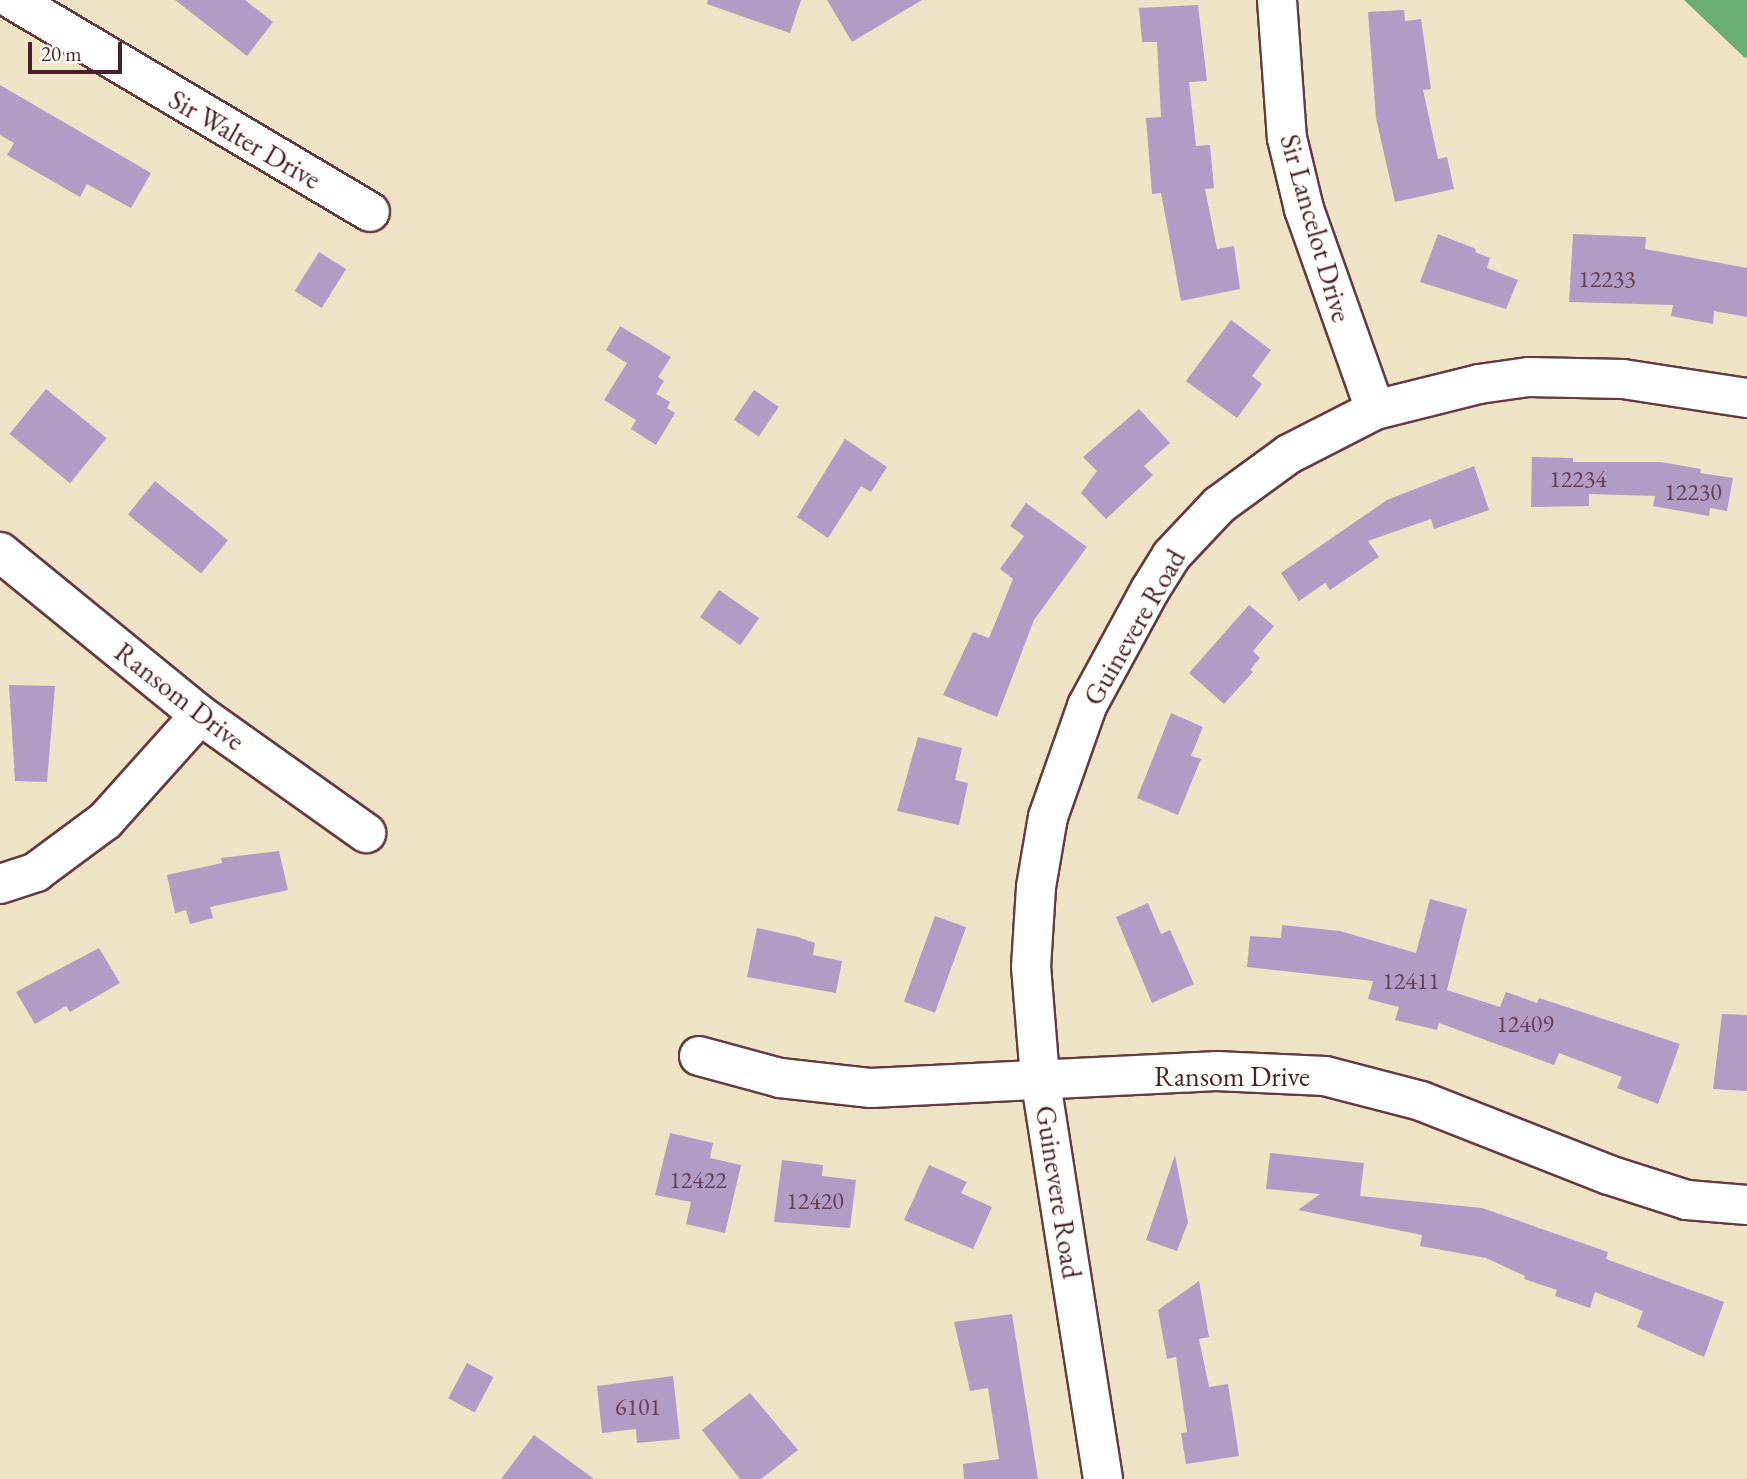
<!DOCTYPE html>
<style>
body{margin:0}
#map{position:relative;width:1747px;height:1479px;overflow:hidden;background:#eee3c5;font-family:"EB Garamond",serif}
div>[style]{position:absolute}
.forest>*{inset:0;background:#68ae73}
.building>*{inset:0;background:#b19cc5;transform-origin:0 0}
.roads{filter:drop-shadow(2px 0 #633c42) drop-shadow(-2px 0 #633c42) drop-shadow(0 2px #633c42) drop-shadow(0 -2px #633c42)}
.minor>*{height:38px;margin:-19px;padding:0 19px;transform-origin:19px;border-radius:19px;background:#fff}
span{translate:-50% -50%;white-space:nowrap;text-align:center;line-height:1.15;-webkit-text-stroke:5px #fdfcf7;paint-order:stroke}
.number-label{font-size:24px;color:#643e52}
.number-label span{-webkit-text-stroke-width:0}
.street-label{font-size:28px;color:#4a1f2b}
.scale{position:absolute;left:28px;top:42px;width:94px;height:32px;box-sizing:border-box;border:4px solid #4a1f2b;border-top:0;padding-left:9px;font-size:21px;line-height:24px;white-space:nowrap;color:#4a1f2b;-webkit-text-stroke:5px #fdfcf7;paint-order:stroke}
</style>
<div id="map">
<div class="forest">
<i style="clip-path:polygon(1684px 0,1747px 0,1747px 58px,1744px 57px)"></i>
</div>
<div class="building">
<i style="clip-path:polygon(175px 0,245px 0,273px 22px,247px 56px)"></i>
<i style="clip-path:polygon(708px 0,801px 0,790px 33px,707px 4px)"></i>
<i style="clip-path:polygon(827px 0,922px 0,852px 42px)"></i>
<i style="clip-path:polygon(1198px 5px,1207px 81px,1189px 82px,1196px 146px,1210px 145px,1214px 188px,1205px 189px,1217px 249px,1234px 246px,1240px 289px,1181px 301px,1161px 193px,1152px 194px,1146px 118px,1161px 117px,1157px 42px,1142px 42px,1139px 8px)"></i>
<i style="clip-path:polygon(1404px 10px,1405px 21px,1421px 19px,1431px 89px,1423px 90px,1438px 159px,1447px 157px,1454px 189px,1395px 202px,1376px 118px,1368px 12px)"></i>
<i style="clip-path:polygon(0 85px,151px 173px,131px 208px,87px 184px,80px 197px,7px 155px,14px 143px,0 135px)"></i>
<i style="clip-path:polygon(1438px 234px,1476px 249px,1475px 252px,1490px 258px,1487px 268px,1518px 280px,1506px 309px,1420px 282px)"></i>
<i style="clip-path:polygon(1573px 234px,1646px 237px,1645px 249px,1747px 268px,1747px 317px,1714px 311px,1713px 324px,1671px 316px,1673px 305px,1569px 302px)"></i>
<i style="left:319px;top:252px;width:32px;height:46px;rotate:32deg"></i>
<i style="clip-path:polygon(1231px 320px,1271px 350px,1252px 376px,1262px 384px,1237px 418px,1186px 381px)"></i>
<i style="clip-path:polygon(620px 326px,671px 357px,658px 377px,664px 381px,656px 394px,670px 402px,667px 408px,675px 413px,656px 445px,631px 429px,636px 420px,604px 400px,627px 363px,606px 350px)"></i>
<i style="left:46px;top:389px;width:78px;height:58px;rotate:39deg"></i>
<i style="left:754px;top:390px;width:30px;height:36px;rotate:34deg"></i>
<i style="clip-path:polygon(1139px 409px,1170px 443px,1144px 466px,1153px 475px,1106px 519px,1081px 493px,1097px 471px,1083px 457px)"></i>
<i style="clip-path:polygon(845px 439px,887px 467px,871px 492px,861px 486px,828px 538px,797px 517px)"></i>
<i style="clip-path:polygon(1532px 457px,1573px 458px,1573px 462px,1661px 462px,1701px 469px,1700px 473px,1733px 478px,1727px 511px,1710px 508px,1709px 516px,1653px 506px,1655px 496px,1589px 494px,1589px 506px,1531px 507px)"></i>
<i style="clip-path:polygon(1474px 466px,1489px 510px,1434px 529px,1431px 519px,1368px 541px,1379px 557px,1330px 590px,1325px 583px,1299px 601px,1281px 573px,1387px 500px)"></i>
<i style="left:155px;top:481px;width:94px;height:43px;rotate:39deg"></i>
<i style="clip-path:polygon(1026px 503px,1087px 547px,1034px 620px,997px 717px,943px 695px,973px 632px,989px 638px,1013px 579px,1000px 569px,1024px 536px,1010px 526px)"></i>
<i style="left:719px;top:590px;width:49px;height:33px;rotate:35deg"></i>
<i style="clip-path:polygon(1249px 605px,1274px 626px,1253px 651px,1260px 658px,1250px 670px,1253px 672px,1224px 704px,1189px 673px)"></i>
<i style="clip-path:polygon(9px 685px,55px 686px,47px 782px,15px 781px)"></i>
<i style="clip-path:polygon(1171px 713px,1203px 727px,1191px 756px,1201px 759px,1178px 815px,1137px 798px)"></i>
<i style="clip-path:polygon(918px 737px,962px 748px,955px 780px,968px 783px,959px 825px,897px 811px)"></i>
<i style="clip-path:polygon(279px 851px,288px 890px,210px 907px,213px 918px,190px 924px,186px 910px,175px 913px,167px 875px,222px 863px,221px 858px)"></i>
<i style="clip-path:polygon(1430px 899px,1467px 909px,1447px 990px,1500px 1007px,1506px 992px,1537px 1003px,1539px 998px,1680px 1044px,1658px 1104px,1617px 1088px,1622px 1077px,1559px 1053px,1554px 1065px,1439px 1023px,1437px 1030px,1395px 1020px,1399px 1007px,1368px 999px,1373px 981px,1247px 967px,1250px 936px,1281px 938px,1282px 925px,1340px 931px,1416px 953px)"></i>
<i style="clip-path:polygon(1148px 903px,1161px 934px,1170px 930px,1194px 984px,1152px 1003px,1116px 917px)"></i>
<i style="left:935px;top:916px;width:33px;height:91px;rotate:20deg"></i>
<i style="clip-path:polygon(757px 928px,798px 937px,815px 943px,813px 955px,842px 961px,836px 993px,747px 977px)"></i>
<i style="clip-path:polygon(99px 948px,120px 983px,70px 1012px,66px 1006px,35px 1024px,16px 992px)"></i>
<i style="clip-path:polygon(1722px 1014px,1747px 1015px,1747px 1091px,1713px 1089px)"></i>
<i style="clip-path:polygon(670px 1133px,713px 1143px,710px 1158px,741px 1165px,725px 1233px,686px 1224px,691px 1202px,655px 1195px)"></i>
<i style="clip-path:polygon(1270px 1153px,1364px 1163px,1360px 1196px,1482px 1208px,1608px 1252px,1606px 1259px,1724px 1302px,1704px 1357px,1637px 1327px,1643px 1311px,1595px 1292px,1590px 1308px,1555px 1296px,1557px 1290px,1524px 1279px,1525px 1276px,1486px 1258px,1420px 1246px,1422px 1235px,1298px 1210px,1320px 1194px,1266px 1189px)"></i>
<i style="clip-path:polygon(1175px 1155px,1188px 1222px,1177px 1251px,1146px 1240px)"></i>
<i style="clip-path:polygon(782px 1160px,823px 1165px,822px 1176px,856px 1180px,850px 1228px,774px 1222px)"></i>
<i style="clip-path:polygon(929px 1165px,967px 1182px,961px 1193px,992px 1207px,973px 1249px,904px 1220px)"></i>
<i style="clip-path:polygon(1199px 1281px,1209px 1337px,1199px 1339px,1209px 1387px,1228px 1384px,1239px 1456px,1186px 1464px,1181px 1433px,1187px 1432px,1176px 1357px,1167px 1359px,1158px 1310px)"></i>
<i style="clip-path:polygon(1012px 1314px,1038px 1479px,964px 1479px,963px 1464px,999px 1459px,988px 1388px,970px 1391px,954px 1322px)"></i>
<i style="left:467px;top:1363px;width:30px;height:40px;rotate:28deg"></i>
<i style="clip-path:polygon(673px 1376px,680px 1439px,637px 1443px,636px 1429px,602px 1433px,597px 1386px)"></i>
<i style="clip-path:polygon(750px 1393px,798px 1450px,761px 1479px,740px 1479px,702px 1430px)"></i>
<i style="clip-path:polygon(534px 1435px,594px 1479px,501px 1479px)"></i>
</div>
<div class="roads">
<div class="minor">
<i style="left:13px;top:0;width:415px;rotate:30.7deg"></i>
<i style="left:1277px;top:0;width:138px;rotate:85.9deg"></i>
<i style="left:1287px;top:138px;width:73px;rotate:76.5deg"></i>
<i style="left:1304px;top:209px;width:213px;rotate:70.5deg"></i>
<i style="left:0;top:552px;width:258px;rotate:39.2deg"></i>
<i style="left:200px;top:715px;width:204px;rotate:35.4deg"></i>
<i style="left:0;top:884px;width:38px;rotate:-18deg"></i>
<i style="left:36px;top:872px;width:86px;rotate:-36.5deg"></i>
<i style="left:105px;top:821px;width:142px;rotate:-48.1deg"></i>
<i style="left:699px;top:1056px;width:84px;rotate:15.2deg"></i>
<i style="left:780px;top:1078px;width:92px;rotate:6.3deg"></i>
<i style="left:871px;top:1088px;width:345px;rotate:-2.8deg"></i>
<i style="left:1216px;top:1071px;width:109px;rotate:2.6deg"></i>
<i style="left:1325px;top:1076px;width:99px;rotate:14.6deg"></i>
<i style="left:1421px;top:1101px;width:202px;rotate:21.5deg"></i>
<i style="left:1609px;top:1175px;width:82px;rotate:17.8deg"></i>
<i style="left:1687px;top:1200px;width:60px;rotate:4.8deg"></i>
<i style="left:1103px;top:1479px;width:406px;rotate:-98.9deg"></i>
<i style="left:1040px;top:1078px;width:111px;rotate:-94.6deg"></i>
<i style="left:1031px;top:967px;width:80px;rotate:-86.4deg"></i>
<i style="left:1036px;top:887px;width:71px;rotate:-80.3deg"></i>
<i style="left:1048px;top:817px;width:118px;rotate:-70.6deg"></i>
<i style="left:1087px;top:706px;width:132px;rotate:-61.5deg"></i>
<i style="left:1150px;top:590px;width:40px;rotate:-58deg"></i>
<i style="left:1171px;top:556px;width:70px;rotate:-46.7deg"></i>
<i style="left:1219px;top:505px;width:87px;rotate:-36.1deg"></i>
<i style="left:1289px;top:454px;width:97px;rotate:-27.1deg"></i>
<i style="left:1375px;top:410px;width:107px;rotate:-14deg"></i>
<i style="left:1479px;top:384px;width:50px;rotate:-8deg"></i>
<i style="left:1529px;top:377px;width:94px;rotate:1.2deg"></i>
<i style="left:1623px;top:379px;width:125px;rotate:8.7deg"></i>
</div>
</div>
<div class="number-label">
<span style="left:1607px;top:279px">12233</span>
<span style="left:1578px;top:479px">12234</span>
<span style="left:1693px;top:492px">12230</span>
<span style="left:1411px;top:981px">12411</span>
<span style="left:1525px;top:1024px">12409</span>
<span style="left:698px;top:1180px">12422</span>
<span style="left:815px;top:1201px">12420</span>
<span style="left:638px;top:1407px">6101</span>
</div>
<div class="street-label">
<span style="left:245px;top:139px;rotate:30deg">Sir Walter Drive</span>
<span style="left:1316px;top:228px;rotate:74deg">Sir Lancelot Drive</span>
<span style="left:1134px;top:627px;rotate:-60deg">Guinevere Road</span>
<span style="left:180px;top:696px;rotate:38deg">Ransom Drive</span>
<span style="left:1232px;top:1076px">Ransom Drive</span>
<span style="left:1059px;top:1192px;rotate:81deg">Guinevere Road</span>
</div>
<div class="scale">20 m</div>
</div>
